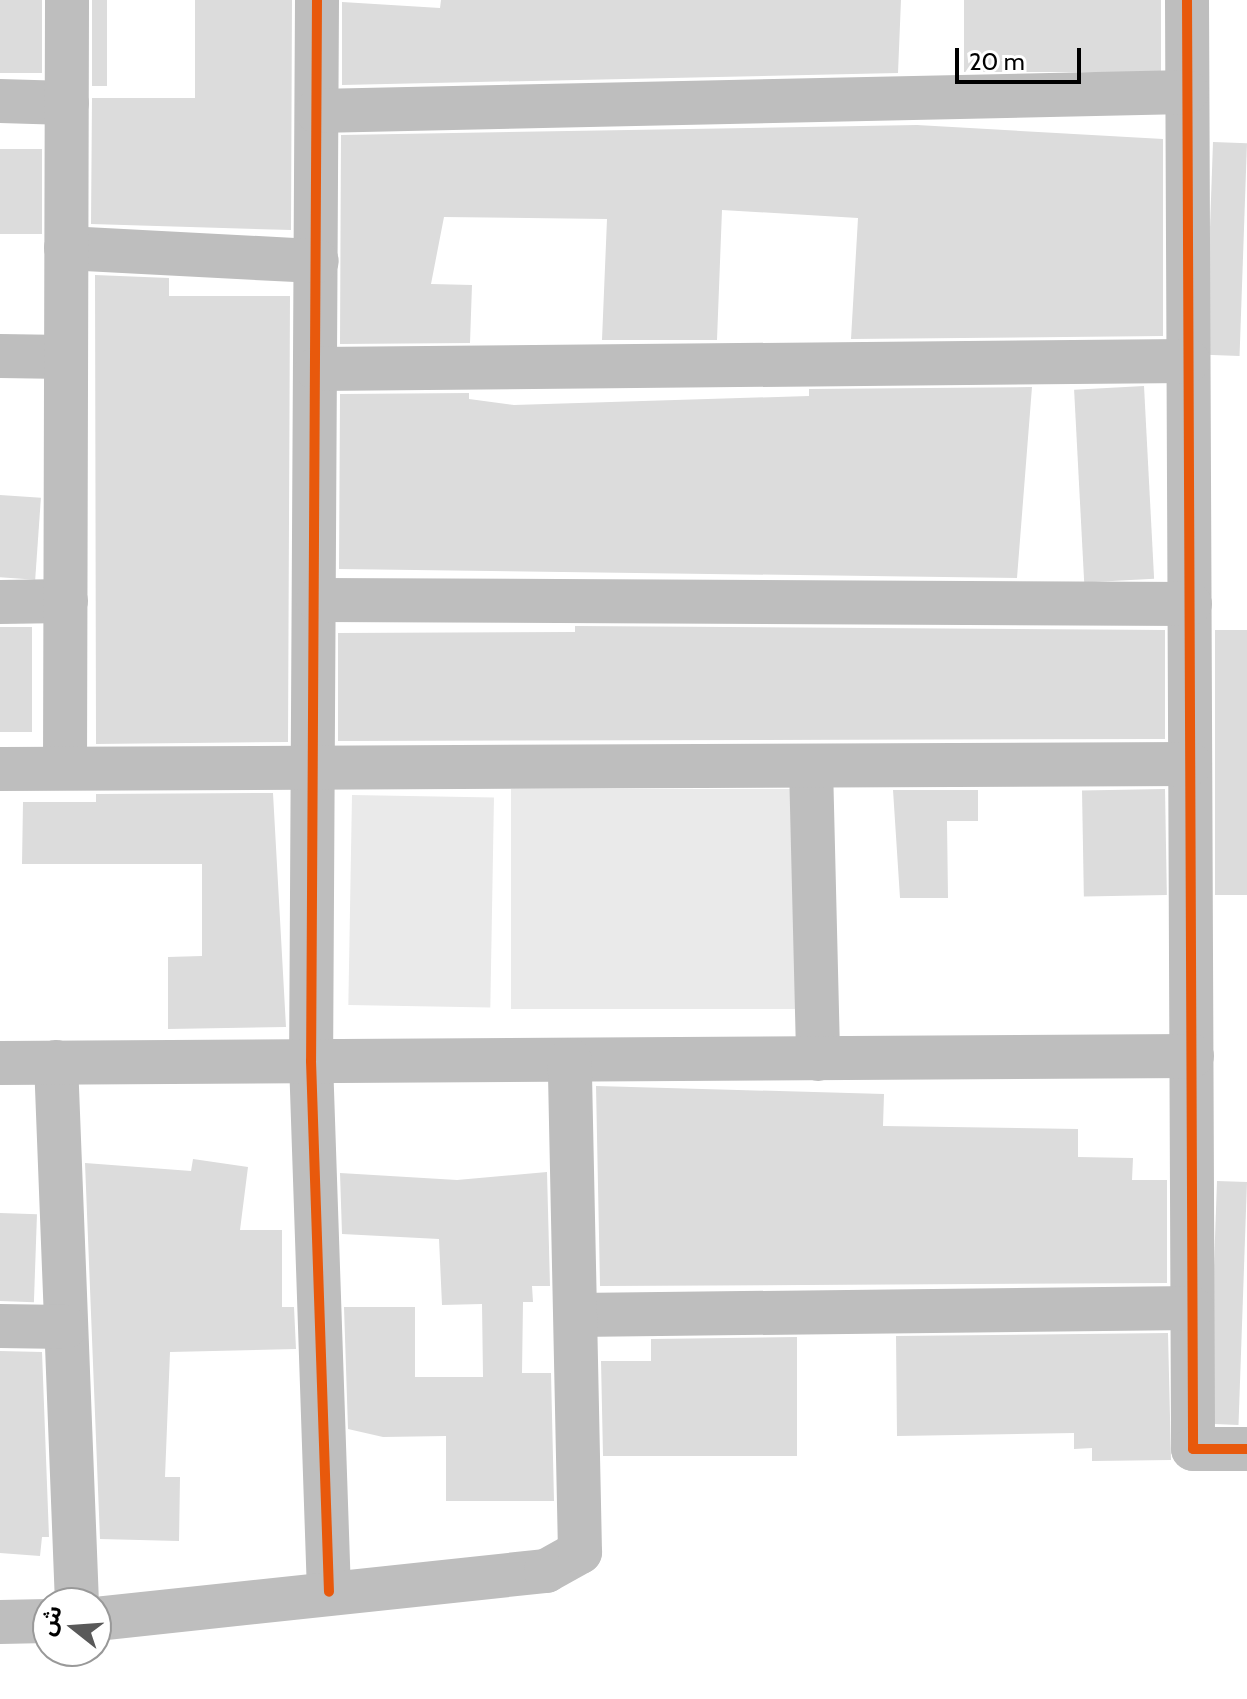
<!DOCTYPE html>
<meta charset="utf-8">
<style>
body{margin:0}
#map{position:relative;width:1247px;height:1699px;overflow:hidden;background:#fff;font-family:Cabin,"Noto Sans Arabic",sans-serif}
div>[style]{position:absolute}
.green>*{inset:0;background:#eaeaea;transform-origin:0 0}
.building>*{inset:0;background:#dcdcdc;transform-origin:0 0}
.minor>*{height:44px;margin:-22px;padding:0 22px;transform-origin:22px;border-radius:22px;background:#bebebe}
.cycleway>*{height:10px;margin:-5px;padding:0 5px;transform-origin:5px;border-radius:5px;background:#e8590c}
span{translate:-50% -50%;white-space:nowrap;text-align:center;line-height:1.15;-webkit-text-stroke:6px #fff;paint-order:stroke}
.north{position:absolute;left:32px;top:1587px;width:80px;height:80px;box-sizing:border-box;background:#fff;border:2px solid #999;border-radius:50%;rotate:287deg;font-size:22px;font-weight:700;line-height:32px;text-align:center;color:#000}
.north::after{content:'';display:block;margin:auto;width:28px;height:36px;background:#595959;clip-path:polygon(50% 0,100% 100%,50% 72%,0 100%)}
.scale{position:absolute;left:955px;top:48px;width:126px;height:36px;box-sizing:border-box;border:4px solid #000;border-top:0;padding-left:10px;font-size:24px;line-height:28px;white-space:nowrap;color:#000;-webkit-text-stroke:6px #fff;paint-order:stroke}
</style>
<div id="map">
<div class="green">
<i style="left:798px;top:789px;width:220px;height:287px;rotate:90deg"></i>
<i style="left:352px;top:795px;width:142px;height:210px;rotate:1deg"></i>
</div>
<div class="building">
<i style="left:0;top:0;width:42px;height:73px"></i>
<i style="left:92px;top:0;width:15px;height:86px"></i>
<i style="clip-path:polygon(195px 0,292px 0,291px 230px,91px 224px,92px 98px,195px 98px)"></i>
<i style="clip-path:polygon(441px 0,901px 0,898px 73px,342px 85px,342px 2px,440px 8px)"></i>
<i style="left:964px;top:0;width:197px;height:72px"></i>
<i style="clip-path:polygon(917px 125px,1163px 139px,1163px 336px,851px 339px,858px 218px,722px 210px,717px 340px,602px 340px,607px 219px,444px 217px,431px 284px,472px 285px,470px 343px,340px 344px,341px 135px)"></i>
<i style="left:1213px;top:142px;width:34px;height:213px;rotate:2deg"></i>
<i style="left:0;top:149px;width:42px;height:85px"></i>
<i style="clip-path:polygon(95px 275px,169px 278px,169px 296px,290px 296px,288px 742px,96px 744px)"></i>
<i style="left:1144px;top:386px;width:193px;height:70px;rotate:87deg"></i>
<i style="clip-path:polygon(1032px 387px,1017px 578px,339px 569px,340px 394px,469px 393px,469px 399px,514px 405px,809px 396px,809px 389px)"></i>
<i style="left:0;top:495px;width:41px;height:82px;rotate:4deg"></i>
<i style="clip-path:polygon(575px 626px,1165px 630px,1165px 739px,338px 741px,338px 633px,575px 632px)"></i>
<i style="left:0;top:627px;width:32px;height:105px"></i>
<i style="left:1215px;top:630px;width:32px;height:265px"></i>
<i style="left:1165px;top:789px;width:106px;height:83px;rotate:89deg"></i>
<i style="clip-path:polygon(893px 790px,978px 790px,978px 821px,947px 821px,948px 898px,900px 898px)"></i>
<i style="clip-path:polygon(273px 793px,286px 1027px,168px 1029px,168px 957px,202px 956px,202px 864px,22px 864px,23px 802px,96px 802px,96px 794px)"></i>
<i style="clip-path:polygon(596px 1086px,884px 1094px,883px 1126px,1078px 1129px,1078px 1157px,1133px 1158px,1132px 1180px,1167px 1180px,1167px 1283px,600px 1286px)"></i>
<i style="clip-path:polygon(193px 1159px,248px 1167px,240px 1230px,282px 1230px,282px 1307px,294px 1307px,296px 1349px,170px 1352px,165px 1477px,180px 1477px,179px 1541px,100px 1539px,85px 1163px,191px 1171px)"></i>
<i style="clip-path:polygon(547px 1172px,550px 1286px,532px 1286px,533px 1302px,523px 1302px,522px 1373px,551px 1373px,554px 1501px,446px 1501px,446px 1436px,383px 1437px,348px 1429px,344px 1307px,415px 1307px,415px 1377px,483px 1377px,482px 1304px,442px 1305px,439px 1239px,342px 1234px,340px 1173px,457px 1180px)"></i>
<i style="left:1217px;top:1181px;width:30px;height:243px;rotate:2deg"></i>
<i style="left:0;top:1213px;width:37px;height:88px;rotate:2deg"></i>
<i style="clip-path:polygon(1168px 1333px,1171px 1460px,1092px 1461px,1092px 1448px,1074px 1449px,1074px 1433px,897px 1436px,896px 1336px)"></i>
<i style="clip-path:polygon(797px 1337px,797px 1456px,603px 1456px,601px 1361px,651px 1361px,651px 1339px)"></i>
<i style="clip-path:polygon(0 1351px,42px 1352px,49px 1537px,42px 1537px,40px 1556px,0 1553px)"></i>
</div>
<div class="minor">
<i style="left:317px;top:0;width:1061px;rotate:90.32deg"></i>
<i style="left:311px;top:1061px;width:531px;rotate:88.06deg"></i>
<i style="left:1187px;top:0;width:1449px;rotate:89.76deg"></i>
<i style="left:1193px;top:1449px;width:54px"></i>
<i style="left:0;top:101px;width:67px;rotate:1.7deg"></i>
<i style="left:317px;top:111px;width:870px;rotate:-1.25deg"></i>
<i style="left:66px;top:248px;width:251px;rotate:3deg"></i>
<i style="left:0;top:356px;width:66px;rotate:0.9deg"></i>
<i style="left:317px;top:369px;width:871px;rotate:-0.53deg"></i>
<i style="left:318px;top:600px;width:872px;rotate:0.26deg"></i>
<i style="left:0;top:602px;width:66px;rotate:-0.9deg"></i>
<i style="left:811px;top:766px;width:293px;rotate:88.6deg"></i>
<i style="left:65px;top:768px;width:768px;rotate:-89.85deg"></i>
<i style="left:0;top:769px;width:1190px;rotate:-0.24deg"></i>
<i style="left:56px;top:1062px;width:541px;rotate:87.78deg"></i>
<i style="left:0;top:1063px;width:1192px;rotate:-0.34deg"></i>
<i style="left:576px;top:1315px;width:616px;rotate:-0.65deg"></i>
<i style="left:0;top:1326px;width:65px;rotate:0.9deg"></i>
<i style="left:96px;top:1619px;width:453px;rotate:-6.1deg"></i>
<i style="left:546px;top:1571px;width:39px;rotate:-29deg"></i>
<i style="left:580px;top:1552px;width:492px;rotate:-91.2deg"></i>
<i style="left:0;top:1622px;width:48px;rotate:-1.2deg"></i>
</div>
<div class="cycleway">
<i style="left:317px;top:0;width:1061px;rotate:90.32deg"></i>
<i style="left:311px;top:1061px;width:531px;rotate:88.06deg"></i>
<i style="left:1187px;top:0;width:1449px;rotate:89.76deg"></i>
<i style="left:1193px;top:1449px;width:54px"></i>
</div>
<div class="north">ش</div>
<div class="scale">20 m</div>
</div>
